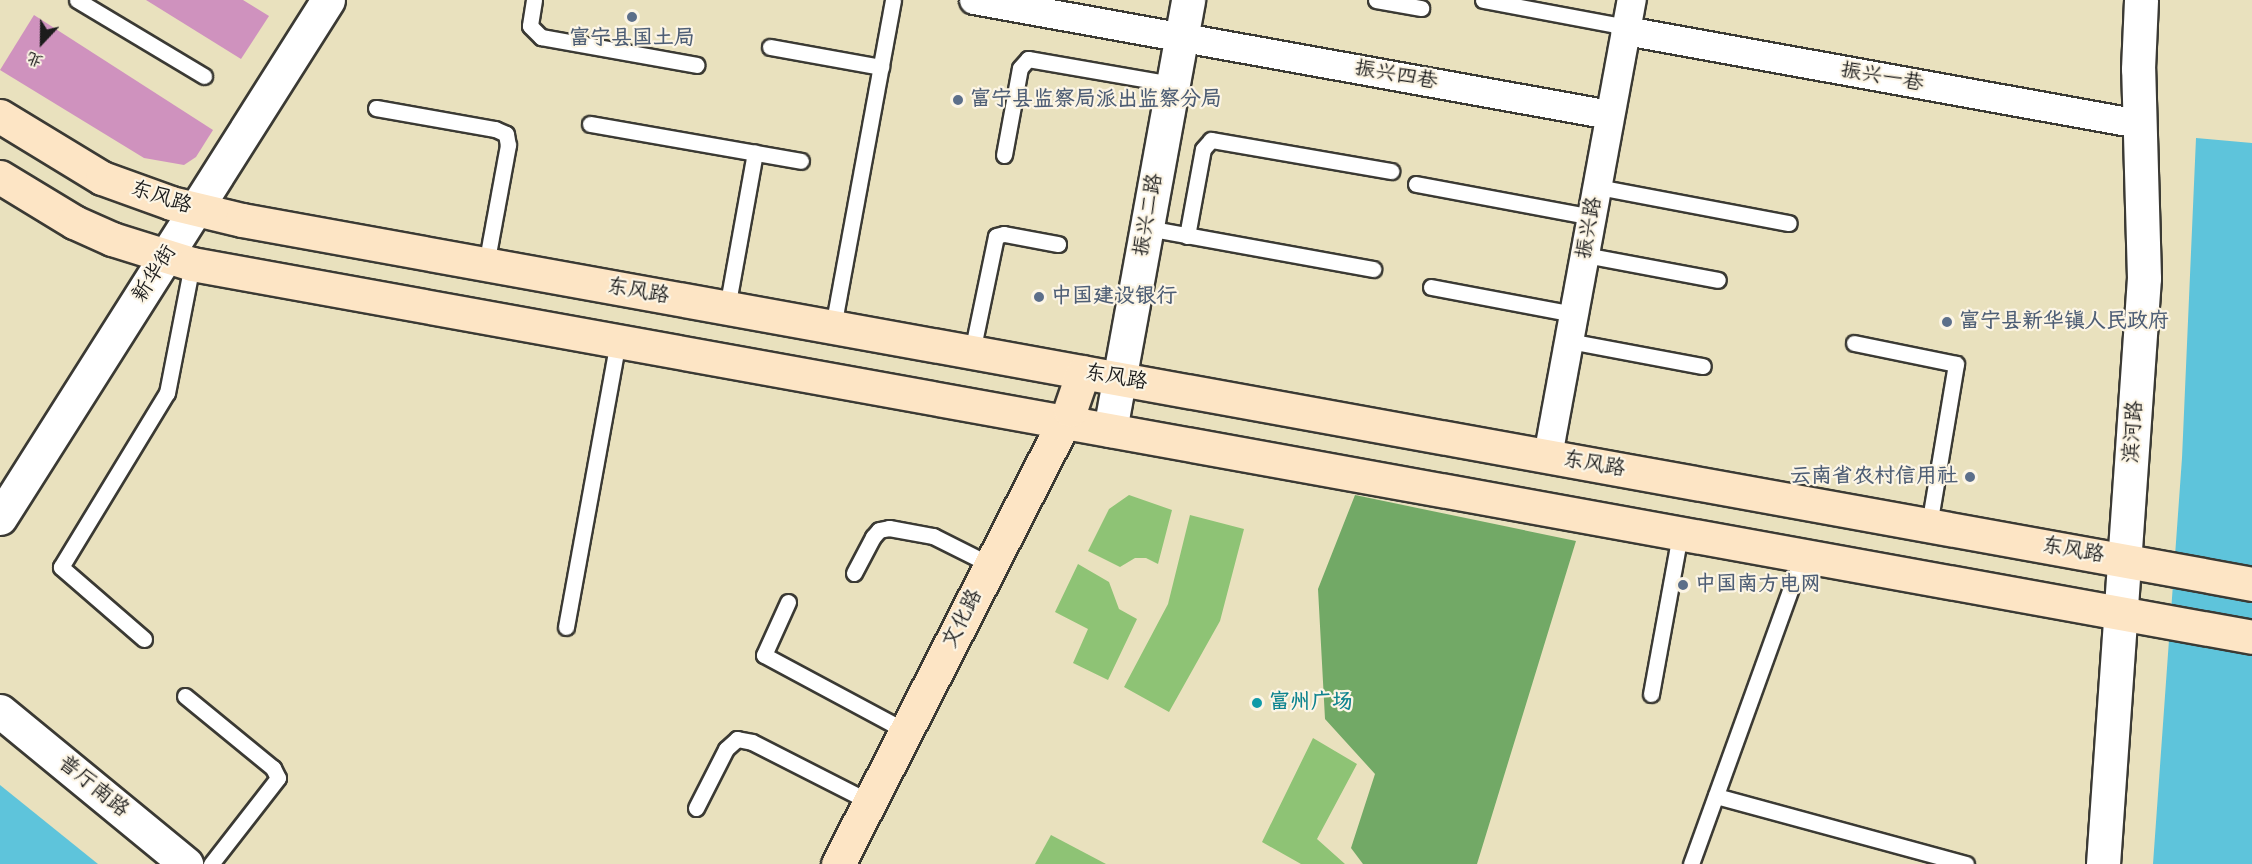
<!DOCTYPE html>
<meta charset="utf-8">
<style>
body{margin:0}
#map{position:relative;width:2252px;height:864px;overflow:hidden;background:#e9e1be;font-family:"Indie Flower","LXGW WenKai TC",sans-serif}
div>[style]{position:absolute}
.green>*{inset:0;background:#8ec375}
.forest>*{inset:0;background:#72a966}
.water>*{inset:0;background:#5ec4db}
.building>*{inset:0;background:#cf92be}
.roads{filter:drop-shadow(2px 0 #3b3a34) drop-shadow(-2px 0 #3b3a34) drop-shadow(0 2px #3b3a34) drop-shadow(0 -2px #3b3a34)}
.service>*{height:15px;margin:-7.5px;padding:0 7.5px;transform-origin:7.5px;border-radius:7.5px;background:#fff}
.minor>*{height:28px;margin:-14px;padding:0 14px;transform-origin:14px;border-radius:14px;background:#fff}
.tertiary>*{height:33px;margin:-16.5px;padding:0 16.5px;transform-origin:16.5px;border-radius:16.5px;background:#fff}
.secondary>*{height:33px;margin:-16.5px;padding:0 16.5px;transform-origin:16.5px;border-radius:16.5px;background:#fde5c5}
.dots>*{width:16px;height:16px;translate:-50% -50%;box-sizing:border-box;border:3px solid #fcf5e5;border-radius:50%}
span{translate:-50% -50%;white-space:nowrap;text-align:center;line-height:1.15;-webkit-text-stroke:4.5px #fcf5e5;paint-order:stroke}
.service-label{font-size:21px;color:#4e5e75;font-weight:700}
.left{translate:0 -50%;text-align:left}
.right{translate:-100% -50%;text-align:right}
.street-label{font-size:21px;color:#1c1c1c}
.culture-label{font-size:21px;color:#0d838f;font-weight:700}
.north{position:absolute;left:12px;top:12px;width:60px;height:60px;-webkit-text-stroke:4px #fcf5e5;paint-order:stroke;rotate:202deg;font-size:16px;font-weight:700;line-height:24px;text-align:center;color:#1c1c1c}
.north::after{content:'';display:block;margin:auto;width:21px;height:27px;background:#1c1c1c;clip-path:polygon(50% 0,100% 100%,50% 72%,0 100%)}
</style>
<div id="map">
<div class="green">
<i style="clip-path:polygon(1129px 495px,1172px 510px,1158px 564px,1146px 558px,1135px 558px,1120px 567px,1088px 551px,1109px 509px)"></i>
<i style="clip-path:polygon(1190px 515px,1244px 529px,1220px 621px,1169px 712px,1124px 687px,1168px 604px)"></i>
<i style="clip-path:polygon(1078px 564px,1109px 582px,1119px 609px,1137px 619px,1108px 680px,1073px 663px,1088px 629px,1055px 612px)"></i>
<i style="clip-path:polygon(1313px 738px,1357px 764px,1317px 839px,1345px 864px,1301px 864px,1262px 842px)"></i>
<i style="clip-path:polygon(1051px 835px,1106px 864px,1035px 864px)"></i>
</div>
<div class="forest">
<i style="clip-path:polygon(1355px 495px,1576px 541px,1477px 864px,1363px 864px,1351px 848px,1375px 774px,1325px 719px,1318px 589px)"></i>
</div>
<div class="water">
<i style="clip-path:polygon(2196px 138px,2252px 143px,2252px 864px,2153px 864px,2182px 458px)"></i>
<i style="clip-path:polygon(0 785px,98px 864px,0 864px)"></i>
</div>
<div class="building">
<i style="clip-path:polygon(146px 0,243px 0,269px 16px,241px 59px)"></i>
<i style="clip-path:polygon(34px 15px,213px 130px,196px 157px,184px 165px,144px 158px,0 70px)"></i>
</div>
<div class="roads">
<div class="service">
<i style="left:77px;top:0;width:148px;rotate:30.9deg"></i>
<i style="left:534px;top:0;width:26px;rotate:99deg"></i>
<i style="left:530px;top:26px;width:16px;rotate:45deg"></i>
<i style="left:541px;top:37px;width:158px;rotate:10.2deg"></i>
<i style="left:1376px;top:0;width:46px;rotate:10.1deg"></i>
<i style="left:1483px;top:0;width:147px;rotate:10.6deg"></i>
<i style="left:770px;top:47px;width:113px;rotate:10.2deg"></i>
<i style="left:376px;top:108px;width:121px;rotate:10deg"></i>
<i style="left:495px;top:129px;width:12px;rotate:24deg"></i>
<i style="left:506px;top:134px;width:11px;rotate:80deg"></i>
<i style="left:508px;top:145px;width:122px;rotate:100.4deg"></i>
<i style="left:590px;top:124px;width:214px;rotate:9.9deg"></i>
<i style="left:1004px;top:155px;width:88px;rotate:-79.6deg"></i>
<i style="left:1020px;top:68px;width:12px;rotate:-48deg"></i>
<i style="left:1028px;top:59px;width:147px;rotate:9.8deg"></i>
<i style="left:1416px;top:184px;width:179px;rotate:10.6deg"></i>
<i style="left:1598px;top:187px;width:194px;rotate:10.7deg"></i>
<i style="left:1147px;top:228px;width:230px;rotate:10.3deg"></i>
<i style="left:1187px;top:236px;width:88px;rotate:-79.6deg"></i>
<i style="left:1203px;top:149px;width:12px;rotate:-48deg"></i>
<i style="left:1211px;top:140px;width:183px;rotate:9.8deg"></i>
<i style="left:1585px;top:255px;width:135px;rotate:10.6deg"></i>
<i style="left:1431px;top:287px;width:146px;rotate:10.7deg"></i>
<i style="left:727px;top:308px;width:158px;rotate:-79.8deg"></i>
<i style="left:833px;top:327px;width:332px;rotate:-79.6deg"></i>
<i style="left:1569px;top:341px;width:136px;rotate:10.6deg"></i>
<i style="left:1854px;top:343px;width:104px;rotate:11.6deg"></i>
<i style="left:1956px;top:364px;width:163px;rotate:99.5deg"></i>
<i style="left:972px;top:352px;width:118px;rotate:-78.3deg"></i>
<i style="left:996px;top:236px;width:8px;rotate:-14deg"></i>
<i style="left:1004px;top:234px;width:55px;rotate:10.5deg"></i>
<i style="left:854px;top:573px;width:41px;rotate:-62.2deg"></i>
<i style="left:873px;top:537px;width:9px;rotate:-49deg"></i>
<i style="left:879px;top:530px;width:10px;rotate:-11deg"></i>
<i style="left:889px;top:528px;width:45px;rotate:10.3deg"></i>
<i style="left:933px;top:536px;width:65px;rotate:26.6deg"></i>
<i style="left:788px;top:602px;width:58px;rotate:114.4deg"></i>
<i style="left:764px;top:655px;width:161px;rotate:28.2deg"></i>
<i style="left:566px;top:627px;width:290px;rotate:-79.7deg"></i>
<i style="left:144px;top:639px;width:110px;rotate:-139.1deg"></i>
<i style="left:61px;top:567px;width:204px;rotate:-58.7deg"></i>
<i style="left:167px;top:393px;width:131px;rotate:-79deg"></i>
<i style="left:1651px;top:694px;width:163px;rotate:-79.7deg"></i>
<i style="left:185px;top:696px;width:114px;rotate:39.3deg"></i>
<i style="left:273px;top:768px;width:11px;rotate:63deg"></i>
<i style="left:278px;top:778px;width:109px;rotate:127.9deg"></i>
<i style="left:1716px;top:796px;width:259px;rotate:15.2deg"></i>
<i style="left:696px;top:808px;width:66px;rotate:-63deg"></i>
<i style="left:726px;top:749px;width:15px;rotate:-42deg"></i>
<i style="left:737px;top:739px;width:15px;rotate:11deg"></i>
<i style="left:752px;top:742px;width:132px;rotate:27deg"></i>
<i style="left:1691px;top:864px;width:329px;rotate:-70.1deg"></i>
</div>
<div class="minor">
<i style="left:974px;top:0;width:646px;rotate:10.25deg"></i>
<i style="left:1626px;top:31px;width:521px;rotate:10.28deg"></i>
<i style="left:1548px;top:456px;width:464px;rotate:-79.6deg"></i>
</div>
<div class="tertiary">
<i style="left:1110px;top:430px;width:437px;rotate:-79.7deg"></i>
<i style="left:0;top:518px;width:613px;rotate:-57.66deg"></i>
<i style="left:0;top:711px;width:241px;rotate:39.4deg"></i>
<i style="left:2103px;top:864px;width:587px;rotate:-86deg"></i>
<i style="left:2144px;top:278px;width:209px;rotate:-91.6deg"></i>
<i style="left:2138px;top:69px;width:69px;rotate:-87.5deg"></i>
</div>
<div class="secondary">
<i style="left:0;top:116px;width:119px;rotate:31.3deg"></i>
<i style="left:102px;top:178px;width:73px;rotate:19.9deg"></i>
<i style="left:171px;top:203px;width:73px;rotate:13.5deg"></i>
<i style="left:242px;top:220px;width:2043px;rotate:10.26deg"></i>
<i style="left:0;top:177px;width:87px;rotate:31.3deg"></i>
<i style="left:74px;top:222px;width:42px;rotate:24.1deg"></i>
<i style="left:112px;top:239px;width:84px;rotate:17.4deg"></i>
<i style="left:192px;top:264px;width:2093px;rotate:10.26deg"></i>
<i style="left:838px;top:864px;width:510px;rotate:-62.93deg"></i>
<i style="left:1070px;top:410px;width:40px;rotate:-71.1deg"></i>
</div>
</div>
<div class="dots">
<i style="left:632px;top:17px;background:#5c6f8a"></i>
<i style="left:958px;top:100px;background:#5c6f8a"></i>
<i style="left:1039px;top:297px;background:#5c6f8a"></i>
<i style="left:1947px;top:322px;background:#5c6f8a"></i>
<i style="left:1970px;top:477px;background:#5c6f8a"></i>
<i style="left:1683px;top:585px;background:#5c6f8a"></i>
<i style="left:1257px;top:703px;background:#0f9aa8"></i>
</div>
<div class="service-label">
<span style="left:632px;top:39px">富宁县国土局</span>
<span class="left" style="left:970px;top:100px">富宁县监察局派出监察分局</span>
<span class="left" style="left:1051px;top:297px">中国建设银行</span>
<span class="left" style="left:1959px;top:322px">富宁县新华镇人民政府</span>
<span class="right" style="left:1958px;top:477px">云南省农村信用社</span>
<span class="left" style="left:1695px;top:585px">中国南方电网</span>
</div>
<div class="street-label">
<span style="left:1396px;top:76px;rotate:10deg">振兴四巷</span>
<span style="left:1882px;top:78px;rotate:10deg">振兴一巷</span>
<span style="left:161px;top:198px;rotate:18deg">东风路</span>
<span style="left:1149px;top:215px;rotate:-80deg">振兴二路</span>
<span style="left:1590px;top:228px;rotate:-80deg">振兴路</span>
<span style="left:155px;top:274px;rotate:-58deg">新华街</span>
<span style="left:638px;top:292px;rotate:10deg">东风路</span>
<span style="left:1116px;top:378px;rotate:10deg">东风路</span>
<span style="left:2134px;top:432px;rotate:-86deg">滨河路</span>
<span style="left:1594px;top:465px;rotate:10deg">东风路</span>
<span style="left:2073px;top:551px;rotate:10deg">东风路</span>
<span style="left:963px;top:619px;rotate:-63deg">文化路</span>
<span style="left:93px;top:787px;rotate:39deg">普厅南路</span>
</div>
<div class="culture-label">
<span class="left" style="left:1269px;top:703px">富州广场</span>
</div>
<div class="north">北</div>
</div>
